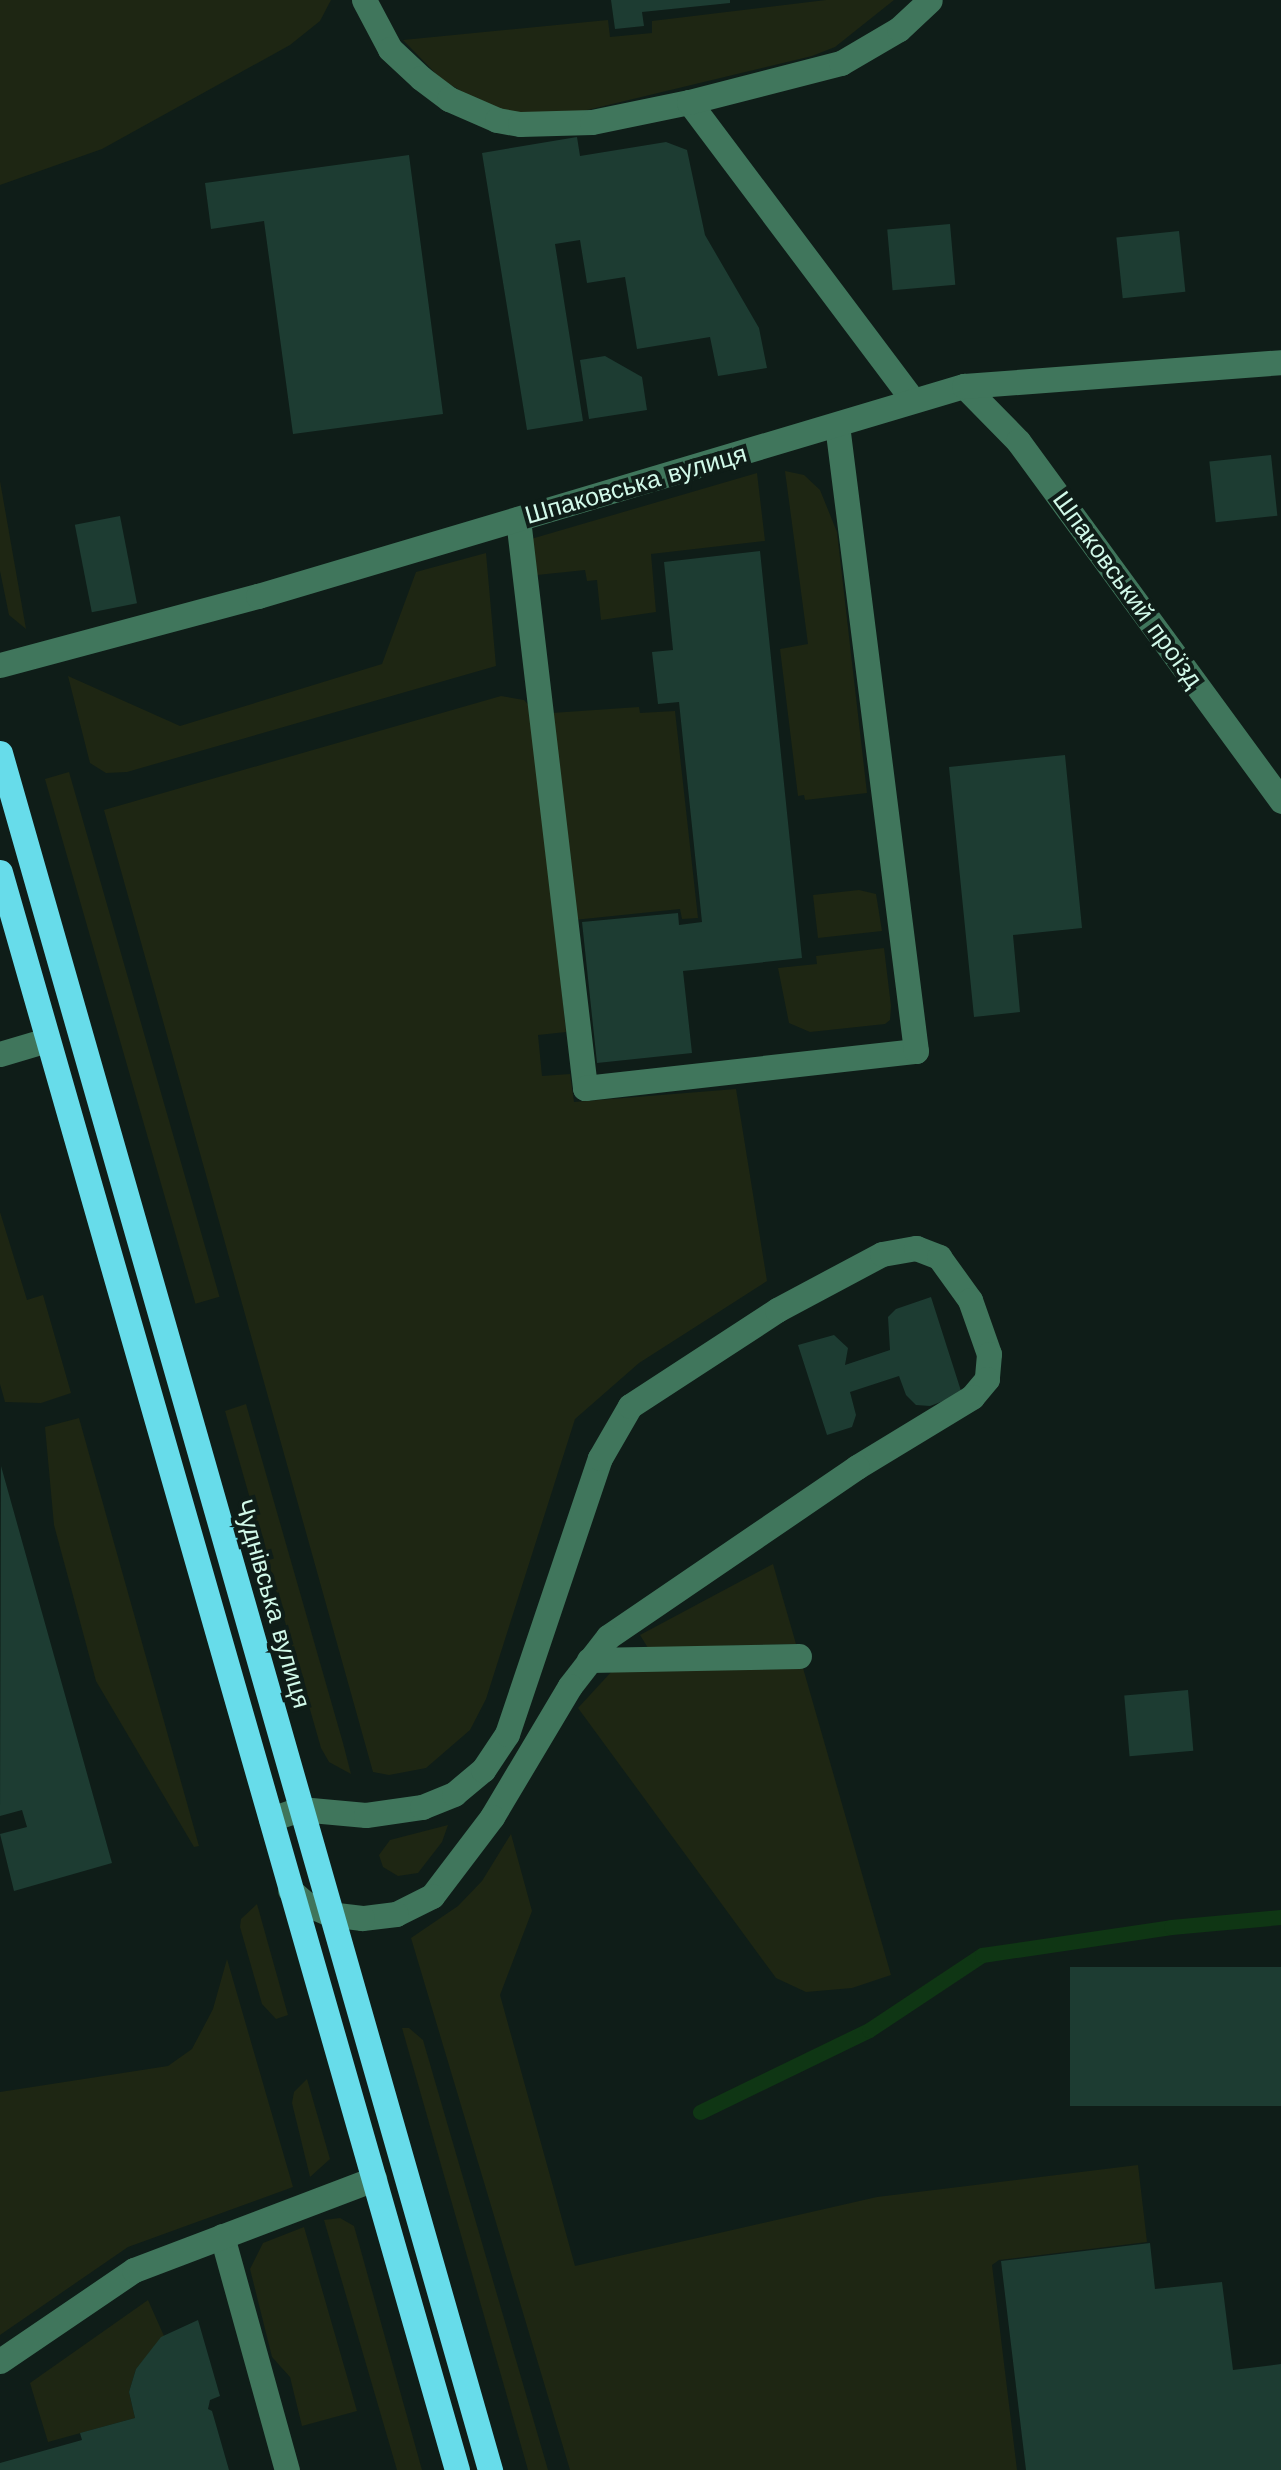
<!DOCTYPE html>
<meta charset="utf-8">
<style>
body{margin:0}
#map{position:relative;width:1281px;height:2470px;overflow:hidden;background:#0f1d18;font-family:"Work Sans",sans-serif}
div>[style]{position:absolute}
.green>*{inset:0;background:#1e2613;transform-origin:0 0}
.stream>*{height:15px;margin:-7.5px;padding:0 7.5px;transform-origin:7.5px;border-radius:7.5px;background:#0f3614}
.building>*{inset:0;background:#1d3c32;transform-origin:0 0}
.minor>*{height:25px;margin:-12.5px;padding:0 12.5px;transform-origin:12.5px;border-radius:12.5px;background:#40765c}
.major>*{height:25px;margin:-12.5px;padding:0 12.5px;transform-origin:12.5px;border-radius:12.5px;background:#67dcea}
span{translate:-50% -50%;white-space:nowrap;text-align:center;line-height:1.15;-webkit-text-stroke:8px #0f1d18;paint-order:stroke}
.street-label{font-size:25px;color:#d1f9e9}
</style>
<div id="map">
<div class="green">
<i style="clip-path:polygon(0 0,331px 0,320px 21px,290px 45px,102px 149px,0 185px)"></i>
<i style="clip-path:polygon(826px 0,894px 0,835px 47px,812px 56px,579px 112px,517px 113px,484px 105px,441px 79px,403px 40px,608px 20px,610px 37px,652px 33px,652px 21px)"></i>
<i style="clip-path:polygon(785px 471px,804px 475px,820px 490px,837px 532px,867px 793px,805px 800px,804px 795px,798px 796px,780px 649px,808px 644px)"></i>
<i style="clip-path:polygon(757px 473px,765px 541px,651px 554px,656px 612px,601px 620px,597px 580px,587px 581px,585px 570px,537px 575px,531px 539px)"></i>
<i style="clip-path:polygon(0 481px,26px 629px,9px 615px,0 571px)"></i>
<i style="clip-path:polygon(486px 553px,496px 666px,127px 772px,106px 773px,90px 763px,68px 676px,180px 726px,382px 664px,416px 572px)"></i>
<i style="clip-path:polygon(501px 696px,524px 700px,533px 710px,566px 1032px,538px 1035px,542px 1076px,570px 1074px,574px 1102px,736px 1089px,767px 1281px,639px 1363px,575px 1419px,486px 1699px,470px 1730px,426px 1768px,389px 1775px,373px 1772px,104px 810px)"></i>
<i style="clip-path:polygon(639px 707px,640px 713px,675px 711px,698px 918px,682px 919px,680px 909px,574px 920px,552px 713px)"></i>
<i style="left:69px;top:772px;width:546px;height:25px;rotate:74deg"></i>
<i style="clip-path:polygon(859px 890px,876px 894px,882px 931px,818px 938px,813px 895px)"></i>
<i style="clip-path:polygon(884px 948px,891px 1006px,890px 1020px,885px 1024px,810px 1032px,789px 1023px,778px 968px,817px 964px,816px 956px)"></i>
<i style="clip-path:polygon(0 1212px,27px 1300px,43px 1295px,71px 1393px,41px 1403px,5px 1402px,0 1384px)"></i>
<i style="clip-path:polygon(246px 1404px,343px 1743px,351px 1774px,329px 1762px,321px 1748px,225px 1411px)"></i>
<i style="clip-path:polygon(79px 1418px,199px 1846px,194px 1847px,96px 1681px,54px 1525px,45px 1427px)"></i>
<i style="clip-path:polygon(773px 1564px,796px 1644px,648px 1648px,640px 1635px)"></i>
<i style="clip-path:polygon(803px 1668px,891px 1975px,852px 1988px,806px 1992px,776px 1978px,578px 1708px,613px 1670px)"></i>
<i style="clip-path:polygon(448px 1825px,442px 1842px,418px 1873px,398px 1876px,383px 1867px,379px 1855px,390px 1840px)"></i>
<i style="clip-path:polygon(511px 1834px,532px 1911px,500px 1995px,575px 2266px,877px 2197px,1138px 2165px,1147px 2242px,999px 2260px,992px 2265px,1017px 2470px,570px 2470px,411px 1938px,458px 1906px,482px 1881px)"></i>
<i style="clip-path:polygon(257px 1904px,288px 2015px,276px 2019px,262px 2004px,240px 1927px,241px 1919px)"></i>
<i style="clip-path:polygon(227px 1959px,293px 2187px,128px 2247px,0 2335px,0 2092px,168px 2066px,192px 2049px,213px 2009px)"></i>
<i style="clip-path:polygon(409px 2028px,423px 2040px,548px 2470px,528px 2470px,402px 2028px)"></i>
<i style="clip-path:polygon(307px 2079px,330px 2159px,310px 2177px,292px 2103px,294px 2092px)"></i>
<i style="clip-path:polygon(340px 2218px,354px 2226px,422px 2470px,397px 2470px,324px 2220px)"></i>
<i style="clip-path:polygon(304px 2227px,357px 2411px,302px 2426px,290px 2377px,272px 2357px,250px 2269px,263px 2243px)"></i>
<i style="clip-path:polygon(148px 2300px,164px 2336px,136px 2369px,129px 2392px,135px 2418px,48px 2442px,30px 2383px)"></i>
</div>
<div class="stream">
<i style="left:700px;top:2112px;width:188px;rotate:-25.9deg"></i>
<i style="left:869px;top:2030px;width:136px;rotate:-33.6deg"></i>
<i style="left:982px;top:1955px;width:191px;rotate:-8.4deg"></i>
<i style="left:1171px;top:1927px;width:110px;rotate:-5.2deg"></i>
</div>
<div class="building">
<i style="clip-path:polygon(611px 0,730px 0,730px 3px,642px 12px,644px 26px,615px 29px)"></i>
<i style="clip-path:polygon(577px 137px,580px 156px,666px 142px,687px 150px,705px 235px,759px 328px,767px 368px,718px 376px,710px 337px,637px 349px,625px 277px,587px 283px,580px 240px,555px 244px,583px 421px,527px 430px,482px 153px)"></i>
<i style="clip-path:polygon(409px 155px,443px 414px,293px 434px,264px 221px,211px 229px,205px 183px)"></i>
<i style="left:950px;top:224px;width:61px;height:63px;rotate:85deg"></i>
<i style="left:1179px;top:231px;width:61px;height:63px;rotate:84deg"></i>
<i style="clip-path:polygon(605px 356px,642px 377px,647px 410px,589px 419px,580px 360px)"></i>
<i style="left:1271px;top:455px;width:61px;height:62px;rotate:84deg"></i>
<i style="left:120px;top:516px;width:89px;height:46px;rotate:79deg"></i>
<i style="clip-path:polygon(760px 551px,802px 958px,683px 971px,692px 1053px,597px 1063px,582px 922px,678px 913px,679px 925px,702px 922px,679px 702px,658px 704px,652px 652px,673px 650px,664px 562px)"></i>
<i style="clip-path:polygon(1065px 755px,1082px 928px,1013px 935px,1020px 1012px,974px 1017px,949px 767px)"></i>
<i style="clip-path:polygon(931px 1297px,962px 1394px,930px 1406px,916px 1405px,906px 1395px,899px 1376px,850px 1392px,856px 1415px,852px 1427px,827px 1435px,798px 1345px,834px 1335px,848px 1348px,845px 1365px,890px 1350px,888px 1317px,896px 1309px)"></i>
<i style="clip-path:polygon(1px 1466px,112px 1863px,14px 1891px,0 1834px,27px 1827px,22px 1810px,0 1816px)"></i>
<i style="left:1188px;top:1690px;width:61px;height:64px;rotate:85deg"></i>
<i style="left:1281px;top:1967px;width:139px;height:211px;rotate:90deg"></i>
<i style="clip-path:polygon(1150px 2243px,1155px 2289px,1222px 2282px,1233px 2370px,1281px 2364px,1281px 2470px,1026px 2470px,1001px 2261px)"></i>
<i style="clip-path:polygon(198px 2320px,220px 2396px,210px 2400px,208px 2409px,212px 2411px,229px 2470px,0 2470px,0 2463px,82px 2440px,80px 2433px,135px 2418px,129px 2392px,136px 2369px,161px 2337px)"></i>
</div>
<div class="minor">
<i style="left:364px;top:0;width:55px;rotate:62deg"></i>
<i style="left:390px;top:49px;width:42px;rotate:43.1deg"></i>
<i style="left:421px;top:78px;width:35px;rotate:37deg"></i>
<i style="left:449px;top:99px;width:52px;rotate:23.6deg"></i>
<i style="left:497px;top:120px;width:23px;rotate:10deg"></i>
<i style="left:520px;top:124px;width:72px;rotate:-1.6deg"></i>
<i style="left:592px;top:122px;width:99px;rotate:-11.7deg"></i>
<i style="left:689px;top:102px;width:373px;rotate:53.1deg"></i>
<i style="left:689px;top:102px;width:157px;rotate:-14.4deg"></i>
<i style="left:841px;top:63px;width:67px;rotate:-30.4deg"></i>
<i style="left:899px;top:29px;width:42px;rotate:-43.1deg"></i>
<i style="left:964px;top:386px;width:77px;rotate:45.5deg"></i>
<i style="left:1018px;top:441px;width:446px;rotate:53.8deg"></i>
<i style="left:518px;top:519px;width:573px;rotate:83.28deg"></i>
<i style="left:585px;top:1088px;width:333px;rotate:-6.4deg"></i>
<i style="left:916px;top:1051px;width:631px;rotate:-97.19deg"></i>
<i style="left:0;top:665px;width:267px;rotate:-15deg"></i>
<i style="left:258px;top:596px;width:737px;rotate:-16.57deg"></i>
<i style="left:964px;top:386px;width:318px;rotate:-4.3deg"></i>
<i style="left:0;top:1054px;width:49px;rotate:-16.6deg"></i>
<i style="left:589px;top:1660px;width:210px;rotate:-1.1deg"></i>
<i style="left:271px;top:1819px;width:31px;rotate:-19deg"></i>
<i style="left:300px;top:1809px;width:66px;rotate:5.2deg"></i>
<i style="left:366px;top:1815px;width:57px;rotate:-8.1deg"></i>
<i style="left:422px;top:1807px;width:35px;rotate:-22deg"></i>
<i style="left:454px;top:1794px;width:38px;rotate:-40deg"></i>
<i style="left:483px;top:1770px;width:43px;rotate:-56.3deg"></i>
<i style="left:507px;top:1734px;width:291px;rotate:-71.4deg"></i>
<i style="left:600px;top:1458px;width:60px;rotate:-60deg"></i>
<i style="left:630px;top:1406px;width:176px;rotate:-33.1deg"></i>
<i style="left:777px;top:1310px;width:119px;rotate:-28.1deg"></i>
<i style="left:882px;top:1254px;width:35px;rotate:-10deg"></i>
<i style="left:916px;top:1248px;width:25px;rotate:21deg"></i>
<i style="left:939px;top:1257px;width:53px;rotate:54.2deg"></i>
<i style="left:970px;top:1300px;width:57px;rotate:70.6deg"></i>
<i style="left:989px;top:1354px;width:25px;rotate:95deg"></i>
<i style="left:987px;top:1379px;width:23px;rotate:130deg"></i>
<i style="left:972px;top:1397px;width:135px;rotate:148.7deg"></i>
<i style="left:857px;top:1467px;width:301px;rotate:145.7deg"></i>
<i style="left:608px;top:1637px;width:62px;rotate:127.8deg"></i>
<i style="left:570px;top:1686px;width:152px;rotate:120.8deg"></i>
<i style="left:492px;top:1817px;width:99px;rotate:127.2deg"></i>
<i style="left:432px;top:1896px;width:40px;rotate:153.4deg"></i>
<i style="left:396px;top:1914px;width:34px;rotate:173deg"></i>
<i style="left:362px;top:1918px;width:32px;rotate:-173deg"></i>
<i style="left:330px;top:1914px;width:26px;rotate:-157deg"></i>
<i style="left:306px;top:1904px;width:21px;rotate:-139deg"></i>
<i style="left:222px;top:2236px;width:243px;rotate:74.5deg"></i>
<i style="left:0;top:2361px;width:162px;rotate:-34.2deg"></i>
<i style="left:134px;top:2270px;width:257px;rotate:-20.8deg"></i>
</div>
<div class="major">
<i style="left:0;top:753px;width:1786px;rotate:74.07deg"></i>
<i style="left:0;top:872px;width:1662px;rotate:74.04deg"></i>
</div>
<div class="street-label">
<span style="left:636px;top:485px;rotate:-16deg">Шпаковська вулиця</span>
<span style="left:1127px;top:590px;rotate:54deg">Шпаковський проїзд</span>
<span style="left:272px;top:1604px;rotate:74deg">Чуднівська вулиця</span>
</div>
</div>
